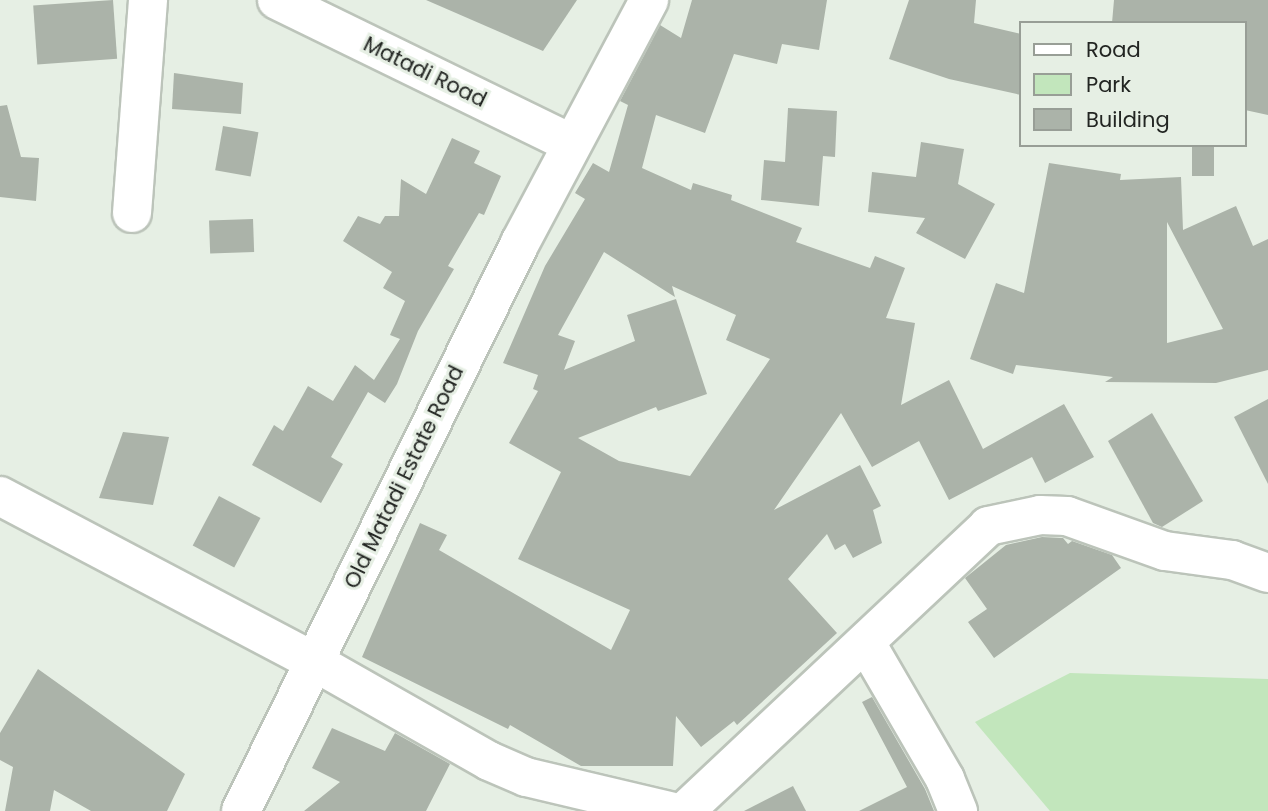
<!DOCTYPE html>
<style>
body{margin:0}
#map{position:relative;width:1268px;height:811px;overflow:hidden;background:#e6efe4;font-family:Poppins,sans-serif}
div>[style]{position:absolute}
.green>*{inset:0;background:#c2e6bc}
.building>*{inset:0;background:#abb3a9;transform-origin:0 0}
.roads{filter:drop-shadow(2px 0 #bcc4ba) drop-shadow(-2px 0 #bcc4ba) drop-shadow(0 2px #bcc4ba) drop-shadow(0 -2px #bcc4ba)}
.minor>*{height:38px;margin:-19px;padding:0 19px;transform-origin:19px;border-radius:19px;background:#fff}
span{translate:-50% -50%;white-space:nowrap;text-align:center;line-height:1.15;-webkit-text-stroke:6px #e6efe4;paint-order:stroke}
.street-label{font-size:21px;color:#222522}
.legend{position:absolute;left:1019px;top:21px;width:228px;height:126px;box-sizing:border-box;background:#e6efe4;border:2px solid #989e96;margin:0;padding:9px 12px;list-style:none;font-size:21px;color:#222522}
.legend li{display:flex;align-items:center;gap:14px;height:35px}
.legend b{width:35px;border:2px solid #989e96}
</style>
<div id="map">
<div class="green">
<i style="clip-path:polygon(1070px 673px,1268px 679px,1268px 811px,1050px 811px,975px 722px)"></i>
</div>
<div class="building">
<i style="left:113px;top:0;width:59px;height:80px;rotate:86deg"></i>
<i style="clip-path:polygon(426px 0,577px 0,543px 51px)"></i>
<i style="clip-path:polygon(evenodd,692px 0,827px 0,819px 50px,782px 44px,777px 64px,734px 54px,705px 133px,656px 115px,642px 168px,691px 190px,693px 183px,732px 195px,731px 200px,802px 228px,796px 242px,870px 268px,875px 256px,905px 268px,886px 318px,915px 323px,901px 405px,949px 380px,983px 449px,1064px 404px,1094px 457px,1045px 483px,1032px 457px,949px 500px,919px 441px,872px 467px,841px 413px,774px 510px,860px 465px,881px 506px,873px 510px,882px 543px,853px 558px,845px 544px,835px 550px,827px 534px,788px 579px,837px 633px,737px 725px,734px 721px,701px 747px,676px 716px,673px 766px,581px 766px,510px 725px,508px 729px,362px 657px,420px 523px,447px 535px,439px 550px,611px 650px,630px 610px,518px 559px,561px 472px,509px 443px,538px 391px,533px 389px,538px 375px,503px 363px,545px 266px,585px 199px,575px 193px,593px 163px,609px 172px,628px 105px,620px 101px,660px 25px,681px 38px,692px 0,604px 252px,675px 297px,672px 286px,736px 315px,726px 340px,770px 359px,690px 476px,619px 461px,578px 438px,656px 407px,658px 411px,707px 394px,676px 299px,627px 315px,635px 341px,564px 370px,575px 341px,558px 335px,604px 252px)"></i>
<i style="clip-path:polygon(909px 0,976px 0,974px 23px,1021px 34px,1021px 95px,949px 79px,889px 59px)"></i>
<i style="clip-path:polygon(1114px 0,1268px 0,1268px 115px,1245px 110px,1245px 23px,1112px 23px)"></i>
<i style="clip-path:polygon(174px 73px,243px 83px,241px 114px,172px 109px)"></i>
<i style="clip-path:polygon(7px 105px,21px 157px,39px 158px,36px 201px,0 197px,0 106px)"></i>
<i style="clip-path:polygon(788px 108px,837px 111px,835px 157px,823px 156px,819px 206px,761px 200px,764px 160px,785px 162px)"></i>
<i style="left:223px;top:126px;width:36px;height:45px;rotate:10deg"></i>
<i style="clip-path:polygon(452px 138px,480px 151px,474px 163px,501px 176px,484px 215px,479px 213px,448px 266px,454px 269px,418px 331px,397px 384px,385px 403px,368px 392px,331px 457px,343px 464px,321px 503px,252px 465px,274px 425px,283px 431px,308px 386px,333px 401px,355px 365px,374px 380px,400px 339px,390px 335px,405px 301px,383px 288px,392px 272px,343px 241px,358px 216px,380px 224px,385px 216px,399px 216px,401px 179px,426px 194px)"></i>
<i style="clip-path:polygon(921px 142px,964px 149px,958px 184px,995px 204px,965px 259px,916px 233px,925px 218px,868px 212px,872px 172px,916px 177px)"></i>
<i style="left:1192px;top:145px;width:22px;height:31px"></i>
<i style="clip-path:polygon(evenodd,1049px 163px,1121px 174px,1120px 180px,1181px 177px,1183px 230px,1236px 206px,1253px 246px,1268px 239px,1268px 370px,1216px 383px,1105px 382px,1113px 377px,1016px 365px,1013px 374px,970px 359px,996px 283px,1024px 293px,1049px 163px,1167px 222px,1223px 329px,1167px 343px,1167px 222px)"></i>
<i style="left:253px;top:219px;width:33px;height:44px;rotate:88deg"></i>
<i style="clip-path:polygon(1268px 399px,1268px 484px,1234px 417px)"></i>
<i style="clip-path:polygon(1152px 413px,1203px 501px,1162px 527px,1153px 523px,1108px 441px)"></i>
<i style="clip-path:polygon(123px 432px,169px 437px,153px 505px,99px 498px)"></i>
<i style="left:219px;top:496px;width:47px;height:56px;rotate:28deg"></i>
<i style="clip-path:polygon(1042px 537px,1063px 538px,1068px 544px,1072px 541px,1112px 555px,1121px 568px,994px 658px,968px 622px,987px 609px,965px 578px,1006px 545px)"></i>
<i style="clip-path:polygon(38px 669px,185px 774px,167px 811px,91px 811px,54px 790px,50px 811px,5px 811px,13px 767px,0 760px,0 733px)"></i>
<i style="clip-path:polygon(872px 697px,925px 789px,934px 811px,859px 811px,907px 787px,862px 702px)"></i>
<i style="clip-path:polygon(332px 728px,385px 751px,395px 733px,450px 764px,426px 811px,304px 811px,340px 782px,312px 768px)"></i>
<i style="clip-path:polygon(793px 786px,806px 811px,744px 811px)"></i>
</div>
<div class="roads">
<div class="minor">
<i style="left:277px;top:0;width:328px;rotate:26deg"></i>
<i style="left:132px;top:213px;width:214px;rotate:-85.7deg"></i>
<i style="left:0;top:496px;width:354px;rotate:27.8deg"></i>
<i style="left:313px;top:661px;width:202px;rotate:29.6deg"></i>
<i style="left:489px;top:761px;width:40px;rotate:23.4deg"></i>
<i style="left:526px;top:777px;width:148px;rotate:13.3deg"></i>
<i style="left:866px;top:643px;width:157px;rotate:59.8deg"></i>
<i style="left:945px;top:779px;width:35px;rotate:68deg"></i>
<i style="left:241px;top:811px;width:633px;rotate:-63.84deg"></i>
<i style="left:520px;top:243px;width:275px;rotate:-62deg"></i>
<i style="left:685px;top:811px;width:416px;rotate:-43.2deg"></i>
<i style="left:988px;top:526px;width:53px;rotate:-11.9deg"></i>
<i style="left:1040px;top:515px;width:27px;rotate:2deg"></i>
<i style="left:1067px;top:516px;width:104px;rotate:19.7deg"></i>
<i style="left:1165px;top:551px;width:68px;rotate:7.7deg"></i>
<i style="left:1232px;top:560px;width:38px;rotate:20deg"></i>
</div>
</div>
<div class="street-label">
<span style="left:425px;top:72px;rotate:26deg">Matadi Road</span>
<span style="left:404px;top:477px;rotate:-64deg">Old Matadi Estate Road</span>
</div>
<ul class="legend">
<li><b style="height:9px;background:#fff"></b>Road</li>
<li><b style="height:19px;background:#c2e6bc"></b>Park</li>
<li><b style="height:19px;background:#abb3a9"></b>Building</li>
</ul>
</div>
